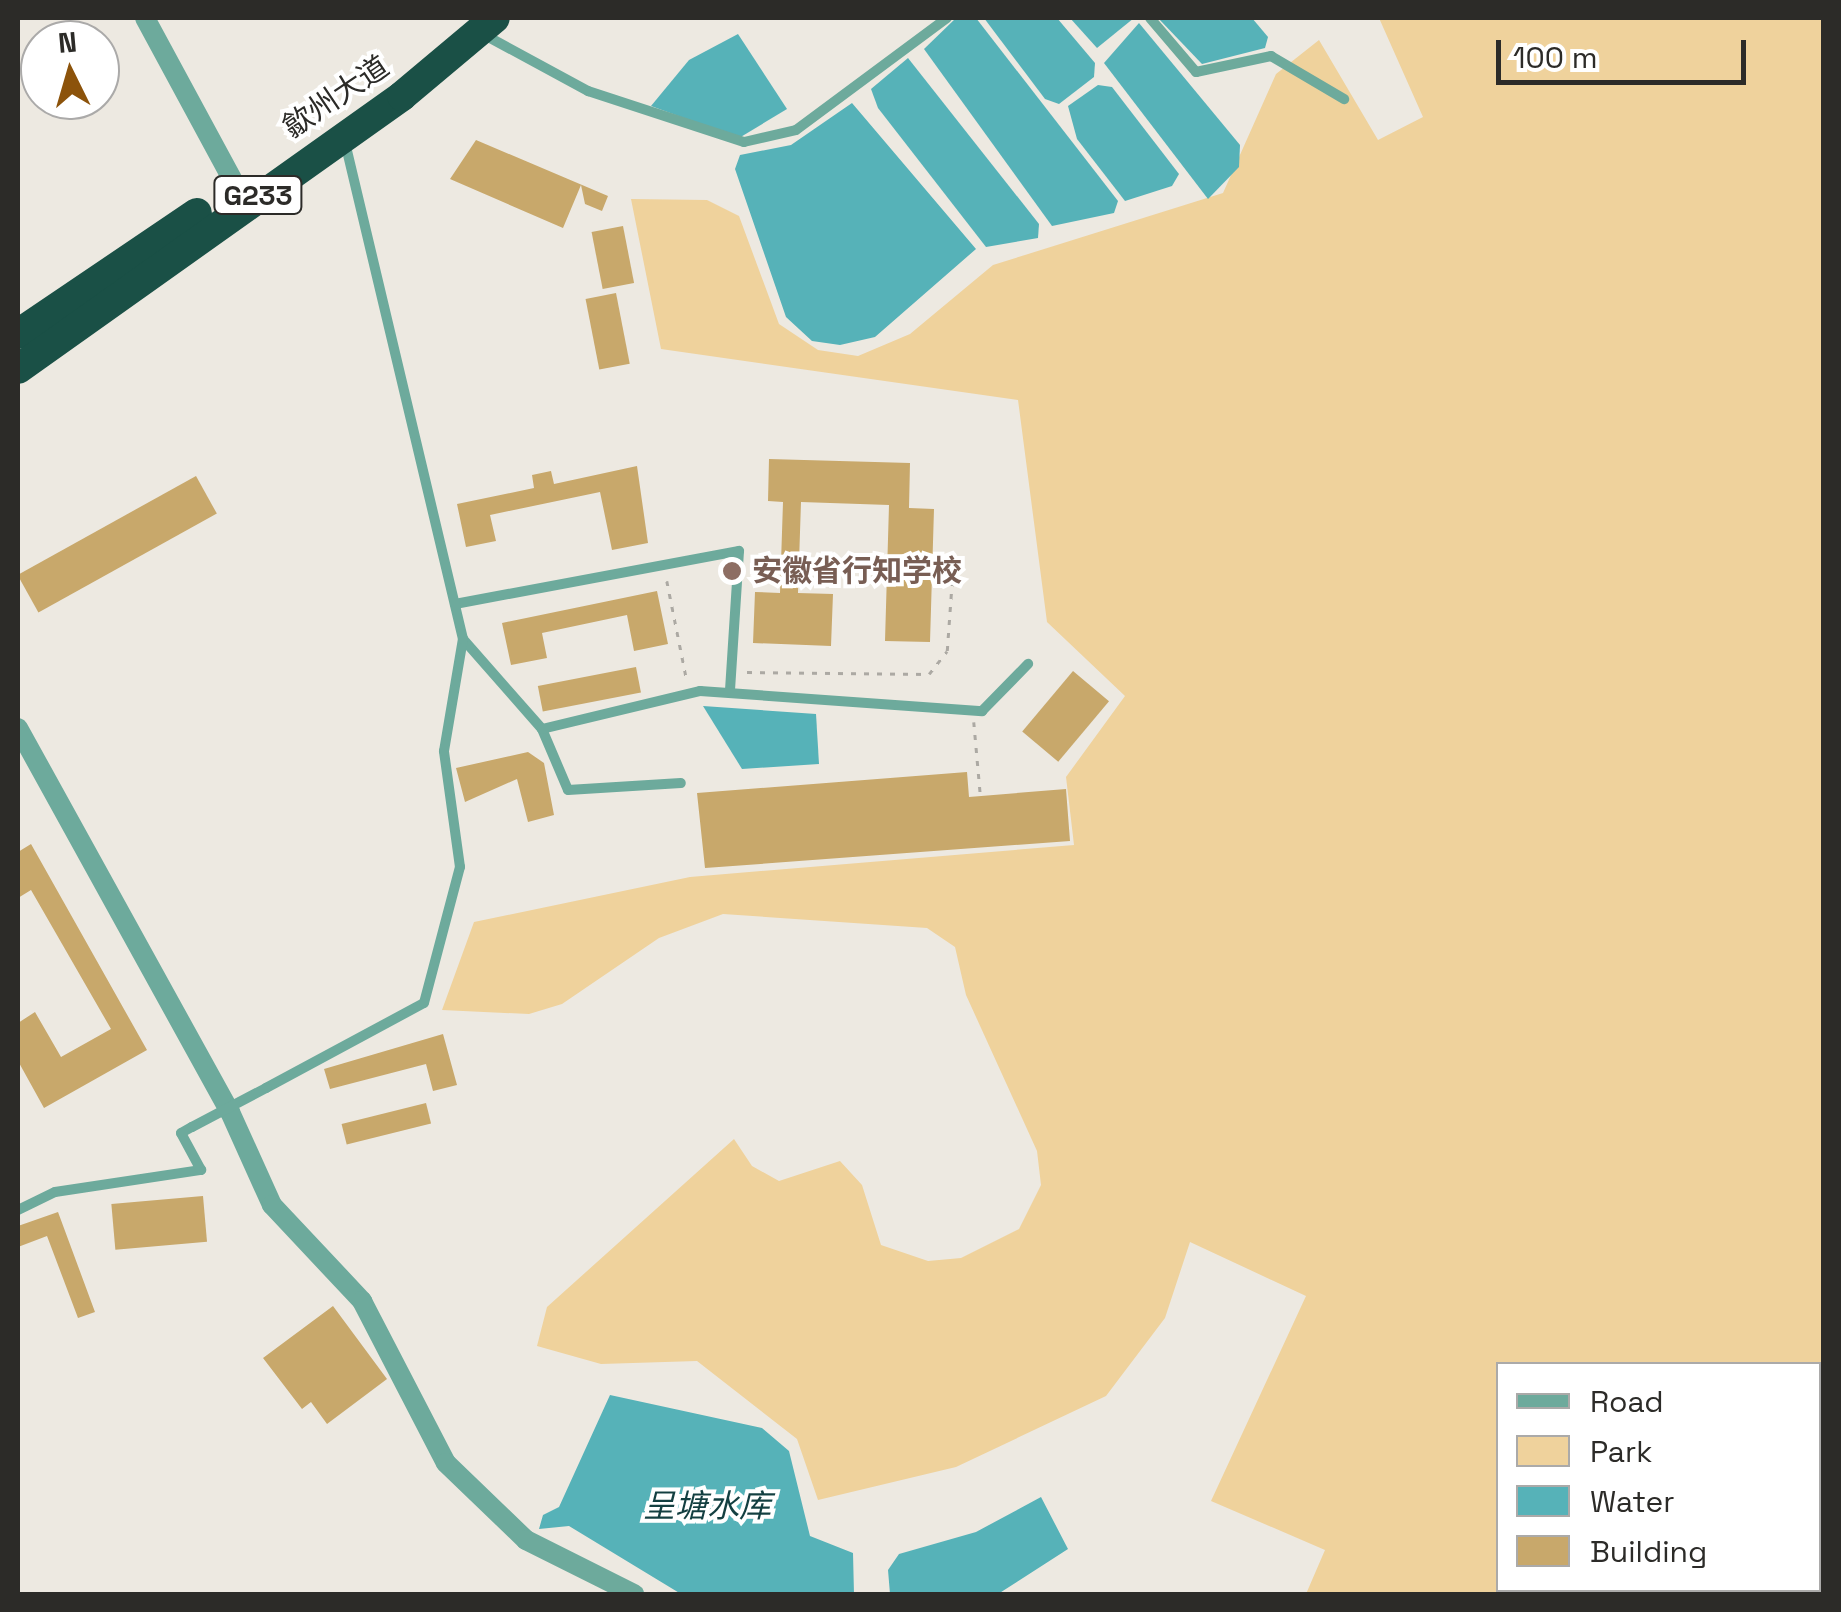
<!DOCTYPE html>
<meta charset="utf-8">
<style>
body{margin:0}
#map{position:relative;width:1841px;height:1612px;overflow:hidden;background:#ede9e1;font-family:"Space Grotesk","Noto Sans SC",sans-serif}
div>[style]{position:absolute}
.green>*{inset:0;background:#efd29c}
.water>*{inset:0;background:#56b2b8}
.building>*{inset:0;background:#c8a86b;transform-origin:0 0}
.path>*{height:2.5px;margin-top:-1.25px;transform-origin:0;background:repeating-linear-gradient(90deg,#aca9a3 0 5px,transparent 0 13px)}
.lane>*{height:10px;margin:-5px;padding:0 5px;transform-origin:5px;border-radius:5px;background:#6daa9c}
.street>*{height:20px;margin:-10px;padding:0 10px;transform-origin:10px;border-radius:10px;background:#6daa9c}
.highway>*{height:30px;margin:-15px;padding:0 15px;transform-origin:15px;border-radius:15px;background:#1a5046}
.lane-bridge>*{height:10px;margin:-5px;padding:0 5px;transform-origin:5px;border-radius:5px;background:#6daa9c}
.dots>*{width:28px;height:28px;translate:-50% -50%;box-sizing:border-box;border:5px solid #fff;border-radius:50%}
span{translate:-50% -50%;white-space:nowrap;text-align:center;line-height:1.15;-webkit-text-stroke:8px #fff;paint-order:stroke}
.shield-label span{padding:2px 8px;background:#fff;border:2px solid;border-radius:8px;-webkit-text-stroke-width:0}
.shield-label{font-size:28px;color:#2c2b28;font-weight:700}
.street-label{font-size:30px;color:#2c2b28}
.education-label{font-size:30px;color:#785e54;font-weight:700}
.left{translate:0 -50%;text-align:left}
.water-label{font-size:32px;color:#133f41;font-style:italic}
.frame{position:absolute;inset:0;border:20px solid #2c2b28;pointer-events:none}
.legend{position:absolute;left:1496px;top:1362px;width:325px;height:230px;box-sizing:border-box;background:#fff;border:2px solid #abaaa9;margin:0;padding:12px 18px;list-style:none;font-size:30px;color:#2c2b28}
.legend li{display:flex;align-items:center;gap:20px;height:50px}
.legend b{width:50px;border:2px solid #abaaa9}
.north{position:absolute;left:20px;top:20px;width:100px;height:100px;box-sizing:border-box;background:#fff;border:2px solid #abaaa9;border-radius:50%;rotate:355deg;font-size:28px;font-weight:700;line-height:40px;text-align:center;color:#2c2b28}
.north::after{content:'';display:block;margin:auto;width:35px;height:45px;background:#8c530b;clip-path:polygon(50% 0,100% 100%,50% 72%,0 100%)}
.scale{position:absolute;left:1496px;top:40px;width:250px;height:45px;box-sizing:border-box;border:5px solid #2c2b28;border-top:0;padding-left:12px;font-size:30px;line-height:35px;white-space:nowrap;color:#2c2b28;-webkit-text-stroke:8px #fff;paint-order:stroke}
</style>
<div id="map">
<div class="green">
<i style="clip-path:polygon(evenodd,1379px 18px,1823px 18px,1823px 1594px,1306px 1594px,1325px 1550px,1211px 1501px,1306px 1296px,1190px 1242px,1165px 1318px,1106px 1396px,956px 1467px,818px 1500px,797px 1439px,697px 1361px,601px 1364px,537px 1346px,547px 1307px,734px 1139px,752px 1166px,779px 1181px,840px 1161px,862px 1185px,881px 1245px,928px 1261px,961px 1258px,1019px 1229px,1041px 1185px,1037px 1151px,966px 995px,955px 947px,927px 928px,723px 914px,659px 938px,562px 1004px,529px 1014px,442px 1010px,474px 922px,690px 877px,1074px 845px,1066px 777px,1125px 696px,1047px 622px,1018px 400px,661px 349px,631px 199px,707px 200px,739px 216px,779px 324px,818px 350px,858px 356px,910px 334px,993px 265px,1223px 193px,1276px 74px,1319px 40px,1378px 140px,1423px 117px,1379px 18px,1498px 1364px,1818px 1364px,1818px 1590px,1498px 1590px,1498px 1364px)"></i>
</div>
<div class="water">
<i style="clip-path:polygon(956px 18px,976px 18px,1118px 201px,1114px 213px,1052px 226px,924px 49px)"></i>
<i style="clip-path:polygon(984px 18px,1057px 18px,1095px 63px,1094px 77px,1059px 104px,1045px 99px)"></i>
<i style="clip-path:polygon(1070px 18px,1134px 18px,1097px 48px)"></i>
<i style="clip-path:polygon(1158px 18px,1252px 18px,1268px 37px,1265px 48px,1202px 64px)"></i>
<i style="clip-path:polygon(1139px 23px,1240px 145px,1239px 167px,1208px 199px,1104px 63px)"></i>
<i style="clip-path:polygon(738px 34px,787px 109px,739px 138px,651px 106px,689px 60px)"></i>
<i style="clip-path:polygon(908px 58px,1039px 224px,1038px 238px,986px 247px,878px 108px,871px 89px)"></i>
<i style="clip-path:polygon(1098px 85px,1112px 87px,1179px 174px,1172px 186px,1125px 201px,1077px 139px,1068px 106px)"></i>
<i style="clip-path:polygon(852px 103px,976px 249px,875px 337px,840px 345px,812px 341px,786px 317px,735px 169px,740px 155px,791px 145px)"></i>
<i style="clip-path:polygon(703px 706px,816px 714px,819px 764px,742px 769px)"></i>
<i style="clip-path:polygon(610px 1395px,762px 1428px,789px 1451px,810px 1536px,853px 1553px,854px 1594px,681px 1594px,569px 1526px,539px 1529px,543px 1515px,559px 1507px)"></i>
<i style="clip-path:polygon(1041px 1497px,1068px 1549px,998px 1594px,890px 1594px,888px 1570px,899px 1554px,976px 1532px)"></i>
</div>
<div class="building">
<i style="clip-path:polygon(476px 140px,608px 196px,602px 211px,585px 204px,581px 185px,563px 228px,450px 179px)"></i>
<i style="left:623px;top:226px;width:58px;height:32px;rotate:79deg"></i>
<i style="left:616px;top:293px;width:72px;height:31px;rotate:79deg"></i>
<i style="clip-path:polygon(769px 459px,910px 463px,909px 508px,934px 509px,930px 642px,885px 641px,889px 505px,801px 502px,798px 593px,833px 594px,831px 646px,753px 643px,755px 592px,780px 593px,783px 502px,768px 501px)"></i>
<i style="clip-path:polygon(637px 466px,648px 543px,612px 550px,600px 492px,490px 515px,496px 541px,466px 547px,457px 504px,534px 488px,532px 475px,551px 471px,554px 484px)"></i>
<i style="left:196px;top:476px;width:43px;height:204px;rotate:61deg"></i>
<i style="clip-path:polygon(657px 591px,668px 644px,634px 651px,627px 615px,542px 633px,547px 658px,511px 665px,502px 623px)"></i>
<i style="left:636px;top:667px;width:26px;height:100px;rotate:79deg"></i>
<i style="left:1073px;top:671px;width:47px;height:79px;rotate:40deg"></i>
<i style="clip-path:polygon(528px 752px,544px 763px,554px 815px,528px 822px,517px 779px,465px 802px,456px 768px)"></i>
<i style="clip-path:polygon(967px 772px,969px 797px,1066px 789px,1070px 841px,705px 868px,697px 793px)"></i>
<i style="clip-path:polygon(31px 844px,147px 1050px,44px 1108px,18px 1061px,18px 1023px,35px 1012px,61px 1057px,111px 1029px,31px 890px,18px 898px,18px 852px)"></i>
<i style="clip-path:polygon(443px 1034px,457px 1085px,433px 1091px,426px 1064px,330px 1089px,324px 1069px)"></i>
<i style="left:426px;top:1103px;width:21px;height:87px;rotate:76deg"></i>
<i style="left:203px;top:1196px;width:46px;height:92px;rotate:85deg"></i>
<i style="clip-path:polygon(58px 1212px,95px 1312px,78px 1318px,47px 1236px,18px 1247px,18px 1226px)"></i>
<i style="clip-path:polygon(333px 1306px,387px 1379px,327px 1424px,311px 1402px,302px 1409px,263px 1358px)"></i>
</div>
<div class="path">
<i style="left:667px;top:581px;width:102px;rotate:78.7deg"></i>
<i style="left:747px;top:672px;width:182px;rotate:0.6deg"></i>
<i style="left:929px;top:674px;width:29px;rotate:-52deg"></i>
<i style="left:947px;top:651px;width:83px;rotate:-85.9deg"></i>
<i style="left:974px;top:722px;width:78px;rotate:84.9deg"></i>
</div>
<div class="lane">
<i style="left:1150px;top:18px;width:71px;rotate:49.6deg"></i>
<i style="left:1196px;top:72px;width:77px;rotate:-12deg"></i>
<i style="left:1271px;top:56px;width:85px;rotate:30.5deg"></i>
<i style="left:481px;top:33px;width:122px;rotate:28.5deg"></i>
<i style="left:588px;top:91px;width:164px;rotate:18.1deg"></i>
<i style="left:744px;top:142px;width:53px;rotate:-13deg"></i>
<i style="left:796px;top:130px;width:188px;rotate:-36.6deg"></i>
<i style="left:455px;top:604px;width:289px;rotate:-10.6deg"></i>
<i style="left:739px;top:551px;width:141px;rotate:93.7deg"></i>
<i style="left:463px;top:639px;width:120px;rotate:48.7deg"></i>
<i style="left:542px;top:729px;width:66px;rotate:66.9deg"></i>
<i style="left:568px;top:790px;width:113px;rotate:-3.5deg"></i>
<i style="left:542px;top:729px;width:163px;rotate:-13.5deg"></i>
<i style="left:700px;top:691px;width:283px;rotate:4.1deg"></i>
<i style="left:982px;top:711px;width:66px;rotate:-45.6deg"></i>
<i style="left:266px;top:1088px;width:179px;rotate:-28.3deg"></i>
<i style="left:424px;top:1003px;width:141px;rotate:-75.2deg"></i>
<i style="left:460px;top:867px;width:117px;rotate:-97.9deg"></i>
<i style="left:444px;top:751px;width:114px;rotate:-80.4deg"></i>
<i style="left:463px;top:639px;width:511px;rotate:-103.36deg"></i>
<i style="left:18px;top:1210px;width:41px;rotate:-25.9deg"></i>
<i style="left:55px;top:1192px;width:148px;rotate:-8.6deg"></i>
<i style="left:201px;top:1170px;width:42px;rotate:-118.4deg"></i>
<i style="left:181px;top:1133px;width:13px;rotate:-29deg"></i>
</div>
<div class="street">
<i style="left:145px;top:18px;width:191px;rotate:61.6deg"></i>
<i style="left:18px;top:728px;width:439px;rotate:61.1deg"></i>
<i style="left:230px;top:1112px;width:102px;rotate:65.7deg"></i>
<i style="left:272px;top:1205px;width:132px;rotate:46.8deg"></i>
<i style="left:362px;top:1301px;width:182px;rotate:62.6deg"></i>
<i style="left:446px;top:1463px;width:111px;rotate:43.9deg"></i>
<i style="left:526px;top:1540px;width:121px;rotate:26.6deg"></i>
</div>
<div class="highway">
<i style="left:18px;top:334px;width:216px;rotate:-34.1deg"></i>
<i style="left:18px;top:369px;width:471px;rotate:-35.4deg"></i>
<i style="left:402px;top:96px;width:121px;rotate:-40deg"></i>
</div>
<div class="lane-bridge">
<i style="left:192px;top:1127px;width:84px;rotate:-27.8deg"></i>
</div>
<div class="dots">
<i style="left:732px;top:571px;background:#8d6e63"></i>
</div>
<div class="shield-label">
<span style="left:258px;top:195px">G233</span>
</div>
<div class="street-label">
<span style="left:336px;top:97px;rotate:-34deg">歙州大道</span>
</div>
<div class="education-label">
<span class="left" style="left:752px;top:571px">安徽省行知学校</span>
</div>
<div class="water-label">
<span style="left:707px;top:1506px">呈塘水库</span>
</div>
<div class="frame"></div>
<ul class="legend">
<li><b style="height:12px;background:#6daa9c"></b>Road</li>
<li><b style="height:28px;background:#efd29c"></b>Park</li>
<li><b style="height:28px;background:#56b2b8"></b>Water</li>
<li><b style="height:28px;background:#c8a86b"></b>Building</li>
</ul>
<div class="north">N</div>
<div class="scale">100 m</div>
</div>
